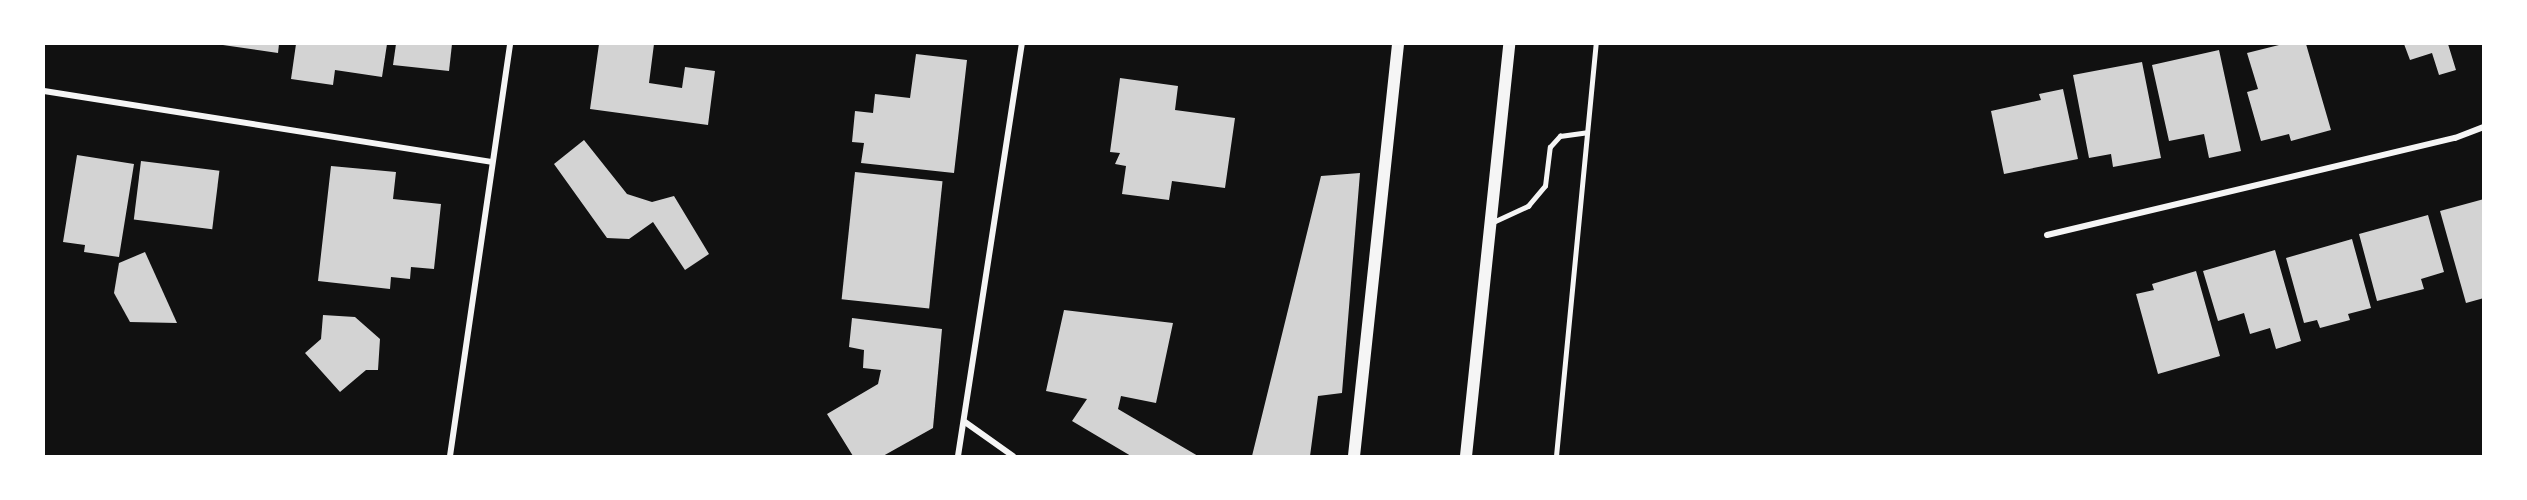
<!DOCTYPE html>
<style>
body{margin:0}
#map{position:relative;width:2527px;height:500px;overflow:hidden;background:#111;font-family:Inter,sans-serif}
div>[style]{position:absolute}
.building>*{inset:0;background:#d3d3d3;transform-origin:0 0}
.service>*{height:4.5px;margin:-2.25px;padding:0 2.25px;transform-origin:2.25px;border-radius:2.25px;background:#f5f5f5}
.minor>*{height:6px;margin:-3px;padding:0 3px;transform-origin:3px;border-radius:3px;background:#f5f5f5}
.secondary>*{height:12px;margin:-6px;padding:0 6px;transform-origin:6px;border-radius:6px;background:#f5f5f5}
span{translate:-50% -50%;white-space:nowrap;text-align:center;line-height:1.15;-webkit-text-stroke:4.5px #fff;paint-order:stroke}
.frame{position:absolute;inset:0;border:45px solid #fff;pointer-events:none}
</style>
<div id="map">
<div class="building">
<i style="clip-path:polygon(216px 44px,279px 44px,278px 53px)"></i>
<i style="clip-path:polygon(296px 44px,387px 44px,382px 77px,335px 70px,333px 85px,291px 79px)"></i>
<i style="clip-path:polygon(396px 44px,452px 44px,449px 71px,393px 65px)"></i>
<i style="clip-path:polygon(599px 44px,654px 44px,649px 83px,682px 88px,685px 67px,715px 71px,708px 125px,590px 109px)"></i>
<i style="clip-path:polygon(2283px 44px,2306px 44px,2331px 130px,2291px 141px,2289px 134px,2261px 141px,2247px 92px,2258px 89px,2247px 53px)"></i>
<i style="clip-path:polygon(2404px 44px,2448px 44px,2456px 70px,2439px 75px,2432px 53px,2410px 60px)"></i>
<i style="clip-path:polygon(2219px 50px,2241px 151px,2209px 158px,2204px 134px,2169px 141px,2152px 65px)"></i>
<i style="clip-path:polygon(916px 54px,967px 60px,954px 173px,861px 163px,864px 143px,852px 142px,855px 111px,873px 113px,875px 94px,910px 98px)"></i>
<i style="clip-path:polygon(2142px 62px,2161px 158px,2113px 167px,2111px 154px,2089px 158px,2073px 75px)"></i>
<i style="clip-path:polygon(1120px 78px,1178px 86px,1175px 110px,1235px 118px,1225px 188px,1172px 181px,1169px 200px,1122px 194px,1126px 166px,1115px 164px,1120px 153px,1110px 152px)"></i>
<i style="clip-path:polygon(2063px 89px,2078px 159px,2004px 174px,1991px 111px,2041px 100px,2039px 94px)"></i>
<i style="clip-path:polygon(584px 140px,627px 194px,652px 202px,674px 196px,709px 254px,685px 270px,653px 222px,629px 239px,607px 238px,554px 164px)"></i>
<i style="clip-path:polygon(77px 155px,134px 164px,119px 257px,84px 252px,85px 245px,63px 242px)"></i>
<i style="left:141px;top:161px;width:79px;height:59px;rotate:7deg"></i>
<i style="clip-path:polygon(331px 166px,396px 172px,393px 199px,441px 204px,434px 269px,411px 267px,410px 279px,391px 277px,390px 289px,318px 281px)"></i>
<i style="left:855px;top:172px;width:88px;height:128px;rotate:6deg"></i>
<i style="clip-path:polygon(1360px 173px,1342px 393px,1318px 396px,1310px 456px,1252px 456px,1321px 176px)"></i>
<i style="clip-path:polygon(2484px 199px,2484px 298px,2466px 303px,2440px 211px)"></i>
<i style="clip-path:polygon(2428px 215px,2444px 272px,2421px 279px,2424px 289px,2377px 301px,2359px 234px)"></i>
<i style="clip-path:polygon(2352px 239px,2371px 308px,2348px 314px,2350px 320px,2320px 328px,2317px 320px,2304px 323px,2286px 258px)"></i>
<i style="clip-path:polygon(2275px 250px,2301px 341px,2276px 349px,2270px 328px,2250px 334px,2244px 313px,2218px 321px,2203px 271px)"></i>
<i style="clip-path:polygon(145px 252px,177px 323px,130px 322px,114px 293px,119px 263px)"></i>
<i style="clip-path:polygon(2196px 271px,2220px 356px,2158px 374px,2136px 294px,2154px 290px,2152px 284px)"></i>
<i style="clip-path:polygon(1064px 310px,1173px 323px,1156px 403px,1121px 396px,1118px 409px,1198px 456px,1131px 456px,1072px 421px,1087px 399px,1046px 391px)"></i>
<i style="clip-path:polygon(323px 315px,355px 317px,380px 339px,378px 370px,366px 370px,340px 392px,305px 353px,321px 339px)"></i>
<i style="clip-path:polygon(852px 318px,942px 329px,933px 428px,883px 456px,853px 456px,827px 414px,878px 384px,881px 370px,863px 368px,864px 350px,849px 347px)"></i>
</div>
<div class="service">
<i style="left:1491px;top:223px;width:41px;rotate:-24.7deg"></i>
<i style="left:1528px;top:206px;width:26px;rotate:-50deg"></i>
<i style="left:1545px;top:186px;width:39px;rotate:-83deg"></i>
<i style="left:1550px;top:147px;width:15px;rotate:-48deg"></i>
<i style="left:1560px;top:136px;width:27px;rotate:-8deg"></i>
<i style="left:1556px;top:456px;width:414px;rotate:-84.5deg"></i>
</div>
<div class="minor">
<i style="left:44px;top:91px;width:453px;rotate:9deg"></i>
<i style="left:2047px;top:235px;width:419px;rotate:-13.4deg"></i>
<i style="left:2455px;top:138px;width:31px;rotate:-21deg"></i>
<i style="left:965px;top:422px;width:59px;rotate:35.3deg"></i>
<i style="left:450px;top:456px;width:416px;rotate:-81.7deg"></i>
<i style="left:958px;top:456px;width:417px;rotate:-81.2deg"></i>
</div>
<div class="secondary">
<i style="left:1354px;top:456px;width:414px;rotate:-83.9deg"></i>
<i style="left:1466px;top:456px;width:414px;rotate:-84deg"></i>
</div>
<div class="frame"></div>
</div>
